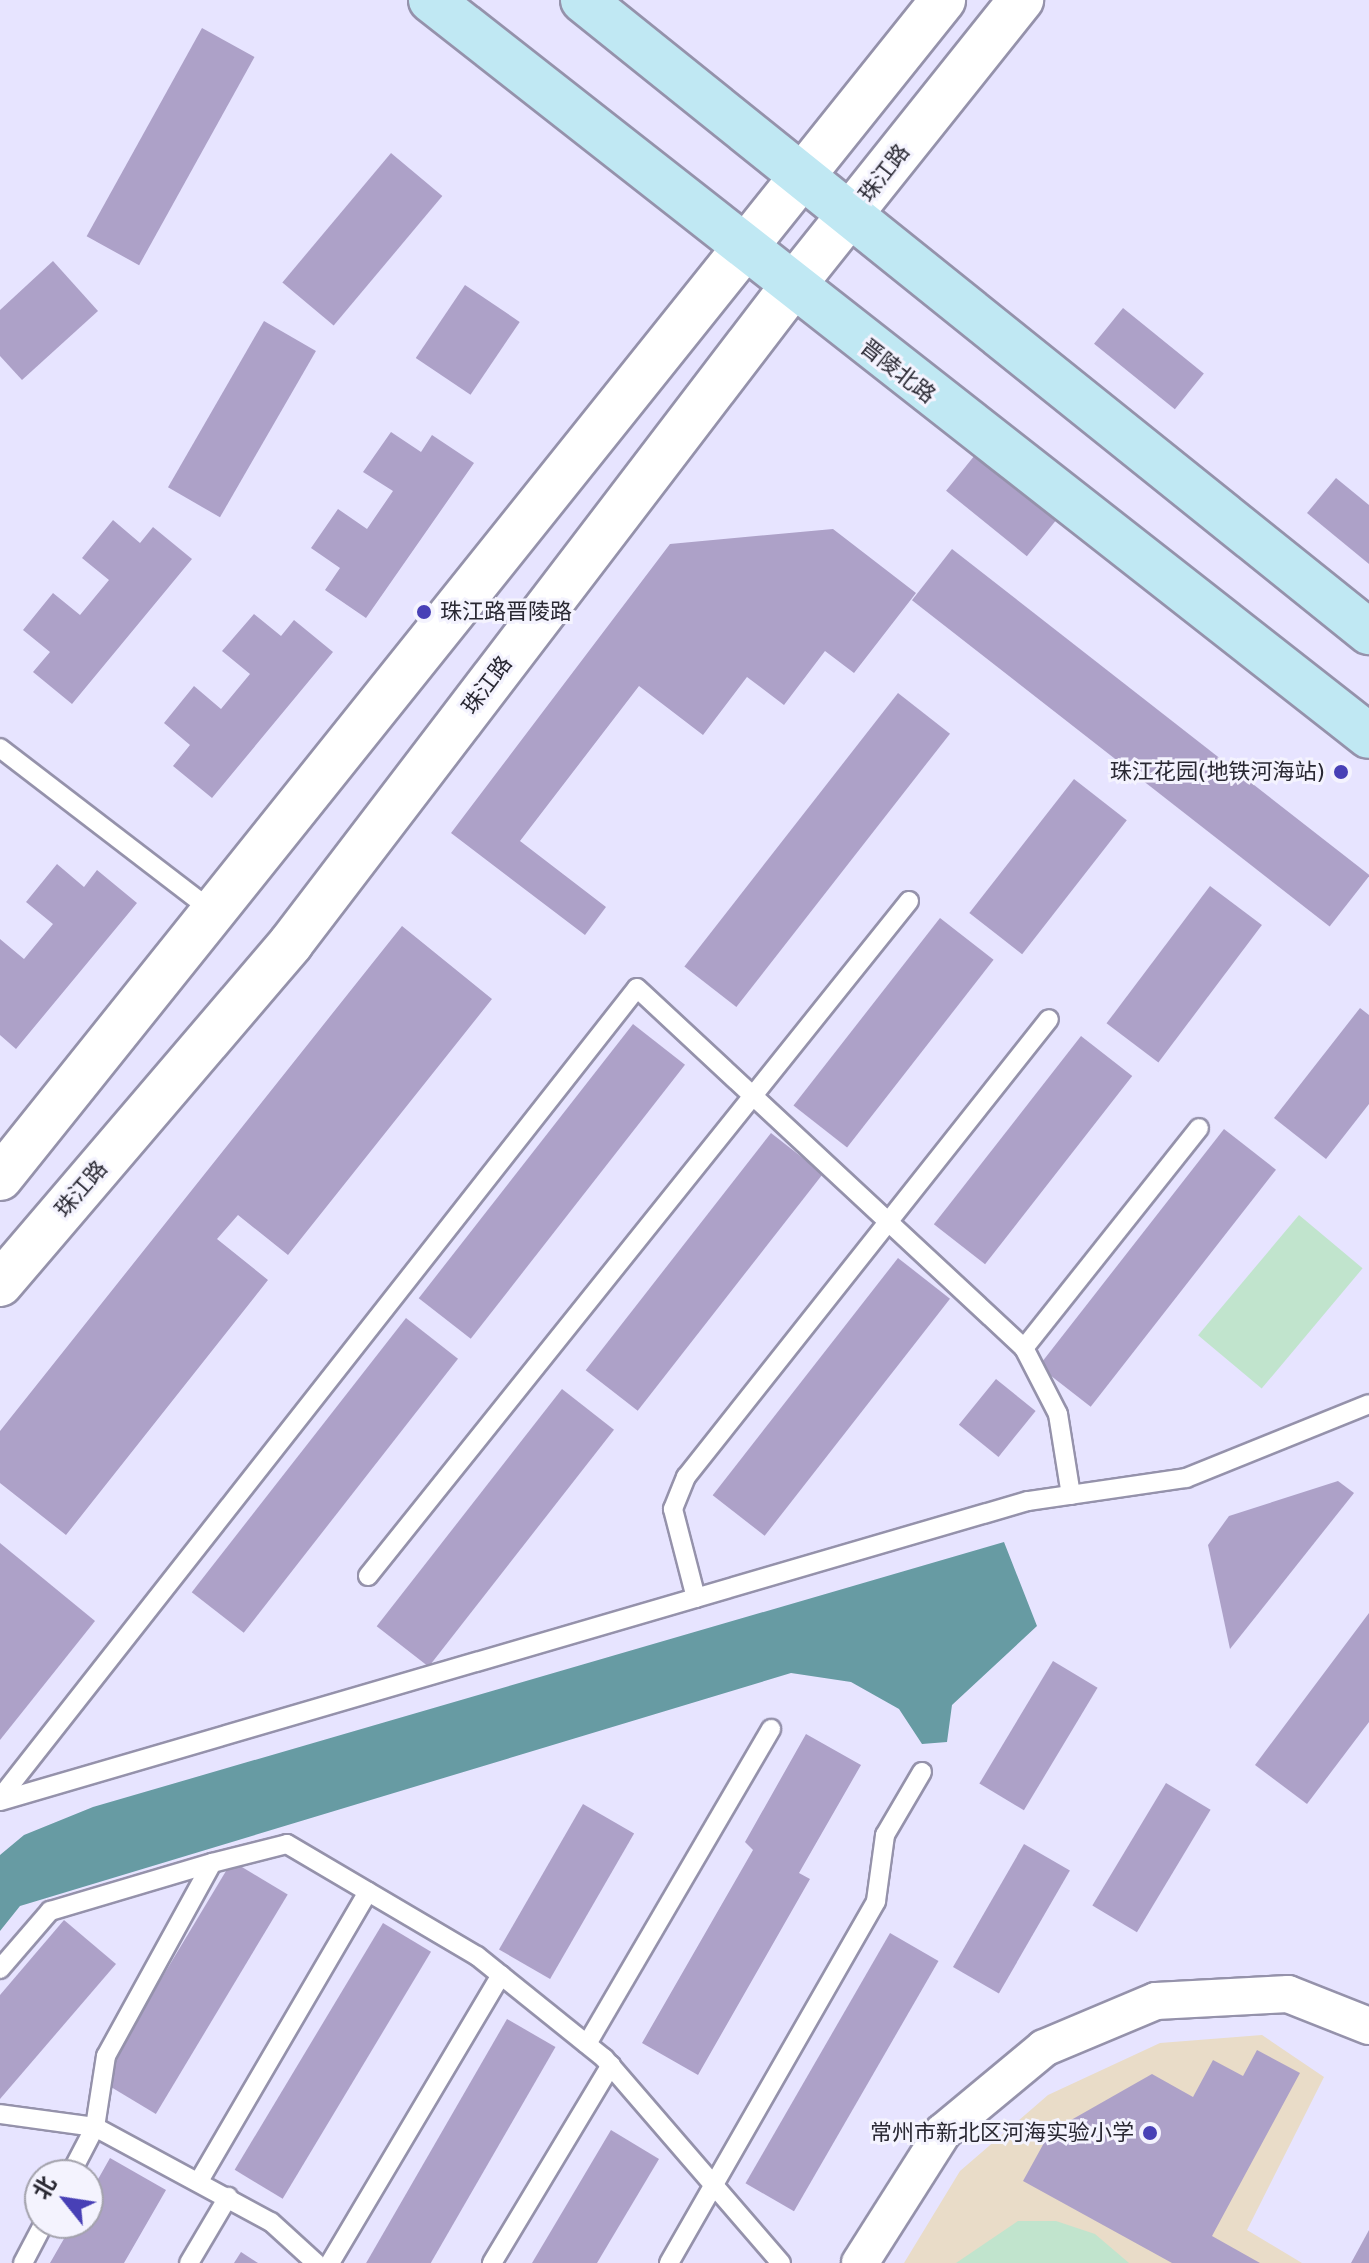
<!DOCTYPE html>
<meta charset="utf-8">
<style>
body{margin:0}
#map{position:relative;width:1369px;height:2263px;overflow:hidden;background:#e7e4ff;font-family:"DejaVu Sans","Noto Sans SC",sans-serif}
div>[style]{position:absolute}
.education>*{inset:0;background:#e9dcc8}
.green>*{inset:0;background:#c1e4cd;transform-origin:0 0}
.water>*{inset:0;background:#679ba3}
.building>*{inset:0;background:#ada1c8;transform-origin:0 0}
.roads{filter:drop-shadow(2px 0 #9592ab) drop-shadow(-2px 0 #9592ab) drop-shadow(0 2px #9592ab) drop-shadow(0 -2px #9592ab)}
.service>*{height:18px;margin:-9px;padding:0 9px;transform-origin:9px;border-radius:9px;background:#fff}
.minor>*{height:36px;margin:-18px;padding:0 18px;transform-origin:18px;border-radius:18px;background:#fff}
.tertiary>*{height:44px;margin:-22px;padding:0 22px;transform-origin:22px;border-radius:22px;background:#fff}
.secondary>*{height:44px;margin:-22px;padding:0 22px;transform-origin:22px;border-radius:22px;background:#c0e8f3}
.dots>*{width:22px;height:22px;translate:-50% -50%;box-sizing:border-box;border:4px solid #f4f3fe;border-radius:50%}
span{translate:-50% -50%;white-space:nowrap;text-align:center;line-height:1.15;-webkit-text-stroke:6px #f4f3fe;paint-order:stroke}
.street-label{font-size:22px;color:#292832}
.poi-label{font-size:22px;color:#292832}
.left{translate:0 -50%;text-align:left}
.right{translate:-100% -50%;text-align:right}
.north{position:absolute;left:24px;top:2159px;width:80px;height:80px;box-sizing:border-box;background:#f4f3fe;border:2px solid #a3a2ac;border-radius:50%;rotate:300deg;font-size:22px;font-weight:700;line-height:32px;text-align:center;color:#292832}
.north::after{content:'';display:block;margin:auto;width:28px;height:36px;background:#4840b6;clip-path:polygon(50% 0,100% 100%,50% 72%,0 100%)}
</style>
<div id="map">
<div class="education">
<i style="clip-path:polygon(1262px 2035px,1324px 2077px,1247px 2230px,1302px 2263px,904px 2263px,960px 2171px,1048px 2095px,1160px 2043px)"></i>
</div>
<div class="green">
<i style="left:1299px;top:1215px;width:83px;height:157px;rotate:40deg"></i>
<i style="clip-path:polygon(1018px 2221px,1056px 2221px,1095px 2234px,1129px 2263px,956px 2263px)"></i>
</div>
<div class="water">
<i style="clip-path:polygon(1004px 1542px,1037px 1626px,952px 1705px,947px 1742px,922px 1744px,899px 1709px,851px 1682px,791px 1673px,20px 1906px,0 1931px,0 1855px,24px 1835px,93px 1807px)"></i>
</div>
<div class="building">
<i style="left:202px;top:28px;width:60px;height:238px;rotate:29deg"></i>
<i style="left:391px;top:153px;width:67px;height:169px;rotate:40deg"></i>
<i style="clip-path:polygon(53px 261px,98px 311px,22px 380px,0 356px,0 310px)"></i>
<i style="left:465px;top:285px;width:66px;height:88px;rotate:34deg"></i>
<i style="left:1123px;top:308px;width:104px;height:46px;rotate:39deg"></i>
<i style="left:264px;top:321px;width:60px;height:192px;rotate:30deg"></i>
<i style="clip-path:polygon(391px 432px,421px 452px,432px 435px,474px 463px,366px 618px,325px 590px,340px 568px,311px 548px,338px 509px,367px 529px,393px 491px,363px 472px)"></i>
<i style="left:975px;top:455px;width:104px;height:46px;rotate:39deg"></i>
<i style="clip-path:polygon(1336px 478px,1369px 505px,1369px 564px,1307px 513px)"></i>
<i style="clip-path:polygon(113px 520px,140px 543px,153px 527px,192px 559px,72px 704px,33px 672px,50px 652px,23px 630px,53px 593px,80px 615px,109px 580px,82px 558px)"></i>
<i style="clip-path:polygon(833px 529px,916px 593px,854px 673px,825px 651px,784px 705px,747px 677px,703px 735px,639px 686px,520px 841px,606px 907px,585px 935px,451px 833px,670px 544px)"></i>
<i style="left:952px;top:549px;width:530px;height:65px;rotate:38deg"></i>
<i style="clip-path:polygon(254px 614px,281px 636px,294px 620px,333px 652px,212px 798px,173px 766px,190px 745px,164px 723px,194px 686px,221px 709px,250px 674px,222px 651px)"></i>
<i style="left:898px;top:693px;width:66px;height:347px;rotate:38deg"></i>
<i style="left:1074px;top:779px;width:67px;height:170px;rotate:38deg"></i>
<i style="clip-path:polygon(57px 864px,84px 887px,97px 870px,137px 903px,16px 1049px,0 1035px,0 939px,24px 959px,53px 924px,26px 902px)"></i>
<i style="left:1210px;top:886px;width:65px;height:172px;rotate:37deg"></i>
<i style="left:940px;top:918px;width:68px;height:238px;rotate:38deg"></i>
<i style="clip-path:polygon(402px 926px,492px 999px,288px 1255px,238px 1215px,217px 1239px,268px 1280px,66px 1535px,0 1483px,0 1431px)"></i>
<i style="clip-path:polygon(1360px 1008px,1369px 1015px,1369px 1104px,1326px 1159px,1274px 1118px)"></i>
<i style="left:633px;top:1024px;width:66px;height:348px;rotate:38deg"></i>
<i style="left:1081px;top:1036px;width:65px;height:239px;rotate:38deg"></i>
<i style="left:1224px;top:1129px;width:66px;height:301px;rotate:38deg"></i>
<i style="left:771px;top:1133px;width:66px;height:301px;rotate:38deg"></i>
<i style="left:898px;top:1258px;width:66px;height:301px;rotate:38deg"></i>
<i style="left:406px;top:1318px;width:66px;height:348px;rotate:38deg"></i>
<i style="left:996px;top:1379px;width:51px;height:59px;rotate:39deg"></i>
<i style="left:562px;top:1389px;width:66px;height:301px;rotate:38deg"></i>
<i style="clip-path:polygon(1338px 1481px,1354px 1493px,1230px 1649px,1208px 1545px,1229px 1516px)"></i>
<i style="clip-path:polygon(0 1543px,95px 1621px,0 1740px)"></i>
<i style="clip-path:polygon(1369px 1613px,1369px 1722px,1307px 1804px,1255px 1765px)"></i>
<i style="left:1053px;top:1661px;width:52px;height:143px;rotate:31deg"></i>
<i style="clip-path:polygon(806px 1734px,861px 1765px,799px 1873px,810px 1879px,698px 2075px,642px 2043px,753px 1850px,745px 1842px)"></i>
<i style="left:1166px;top:1783px;width:52px;height:143px;rotate:31deg"></i>
<i style="left:583px;top:1804px;width:59px;height:168px;rotate:30deg"></i>
<i style="left:1024px;top:1844px;width:53px;height:142px;rotate:30deg"></i>
<i style="left:232px;top:1861px;width:65px;height:256px;rotate:31deg"></i>
<i style="clip-path:polygon(64px 1920px,116px 1964px,0 2099px,0 1995px)"></i>
<i style="left:383px;top:1923px;width:56px;height:288px;rotate:31deg"></i>
<i style="left:890px;top:1933px;width:56px;height:289px;rotate:30deg"></i>
<i style="left:507px;top:2019px;width:56px;height:284px;rotate:30deg"></i>
<i style="clip-path:polygon(1257px 2050px,1300px 2073px,1212px 2236px,1260px 2263px,1172px 2263px,1023px 2181px,1050px 2132px,1152px 2074px,1193px 2097px,1213px 2060px,1243px 2076px)"></i>
<i style="clip-path:polygon(611px 2130px,659px 2159px,597px 2263px,532px 2263px)"></i>
<i style="clip-path:polygon(110px 2158px,166px 2190px,124px 2263px,50px 2263px,73px 2223px,88px 2223px,88px 2197px)"></i>
<i style="clip-path:polygon(1369px 2230px,1369px 2263px,1351px 2263px)"></i>
<i style="clip-path:polygon(241px 2252px,258px 2263px,234px 2263px)"></i>
</div>
<div class="roads">
<div class="service">
<i style="left:0;top:748px;width:270px;rotate:37.5deg"></i>
<i style="left:1024px;top:1348px;width:281px;rotate:-51.5deg"></i>
<i style="left:368px;top:1576px;width:865px;rotate:-51.29deg"></i>
<i style="left:696px;top:1598px;width:92px;rotate:-104.5deg"></i>
<i style="left:673px;top:1509px;width:35px;rotate:-68deg"></i>
<i style="left:686px;top:1477px;width:584px;rotate:-51.6deg"></i>
<i style="left:0;top:1798px;width:1030px;rotate:-51.82deg"></i>
<i style="left:637px;top:988px;width:529px;rotate:42.93deg"></i>
<i style="left:1024px;top:1348px;width:74px;rotate:62.7deg"></i>
<i style="left:1058px;top:1414px;width:82px;rotate:80.9deg"></i>
<i style="left:0;top:1801px;width:1071px;rotate:-16.27deg"></i>
<i style="left:1028px;top:1501px;width:160px;rotate:-8.3deg"></i>
<i style="left:1186px;top:1478px;width:197px;rotate:-22deg"></i>
<i style="left:0;top:1969px;width:77px;rotate:-49.2deg"></i>
<i style="left:50px;top:1911px;width:169px;rotate:-16.5deg"></i>
<i style="left:587px;top:2044px;width:365px;rotate:-59.7deg"></i>
<i style="left:0;top:2114px;width:96px;rotate:7.8deg"></i>
<i style="left:95px;top:2127px;width:200px;rotate:28.4deg"></i>
<i style="left:271px;top:2222px;width:61px;rotate:42.3deg"></i>
<i style="left:70px;top:2175px;width:54px;rotate:-62.5deg"></i>
<i style="left:95px;top:2127px;width:72px;rotate:-81.2deg"></i>
<i style="left:106px;top:2056px;width:220px;rotate:-61.2deg"></i>
<i style="left:212px;top:1863px;width:77px;rotate:-14.2deg"></i>
<i style="left:287px;top:1844px;width:221px;rotate:30.5deg"></i>
<i style="left:477px;top:1956px;width:163px;rotate:38.8deg"></i>
<i style="left:604px;top:2058px;width:271px;rotate:49.2deg"></i>
<i style="left:199px;top:2181px;width:335px;rotate:-59.7deg"></i>
<i style="left:23px;top:2263px;width:45px;rotate:-62.3deg"></i>
<i style="left:189px;top:2263px;width:77px;rotate:-59.4deg"></i>
<i style="left:330px;top:2263px;width:335px;rotate:-59.3deg"></i>
<i style="left:492px;top:2263px;width:231px;rotate:-59deg"></i>
<i style="left:669px;top:2263px;width:417px;rotate:-60.2deg"></i>
<i style="left:876px;top:1901px;width:67px;rotate:-82.2deg"></i>
<i style="left:885px;top:1835px;width:73px;rotate:-59.6deg"></i>
</div>
<div class="minor">
<i style="left:860px;top:2263px;width:155px;rotate:-57.6deg"></i>
<i style="left:943px;top:2132px;width:131px;rotate:-39.7deg"></i>
<i style="left:1044px;top:2048px;width:121px;rotate:-22.8deg"></i>
<i style="left:1156px;top:2001px;width:132px;rotate:-3deg"></i>
<i style="left:1288px;top:1994px;width:87px;rotate:21.6deg"></i>
</div>
<div class="tertiary">
<i style="left:0;top:1178px;width:1509px;rotate:-51.32deg"></i>
<i style="left:0;top:1284px;width:448px;rotate:-49.5deg"></i>
<i style="left:291px;top:943px;width:824px;rotate:-52.64deg"></i>
<i style="left:791px;top:288px;width:369px;rotate:-51.4deg"></i>
</div>
<div class="secondary">
<i style="left:431px;top:0;width:1192px;rotate:38.12deg"></i>
<i style="left:583px;top:0;width:1009px;rotate:38.8deg"></i>
</div>
</div>
<div class="dots">
<i style="left:424px;top:612px;background:#4840b6"></i>
<i style="left:1341px;top:772px;background:#4840b6"></i>
<i style="left:1150px;top:2133px;background:#4840b6"></i>
</div>
<div class="street-label">
<span style="left:884px;top:173px;rotate:-52deg">珠江路</span>
<span style="left:898px;top:371px;rotate:38deg">晋陵北路</span>
<span style="left:487px;top:685px;rotate:-53deg">珠江路</span>
<span style="left:81px;top:1189px;rotate:-49deg">珠江路</span>
</div>
<div class="poi-label">
<span class="left" style="left:440px;top:612px">珠江路晋陵路</span>
<span class="right" style="left:1325px;top:772px">珠江花园(地铁河海站)</span>
<span class="right" style="left:1134px;top:2133px">常州市新北区河海实验小学</span>
</div>
<div class="north">北</div>
</div>
